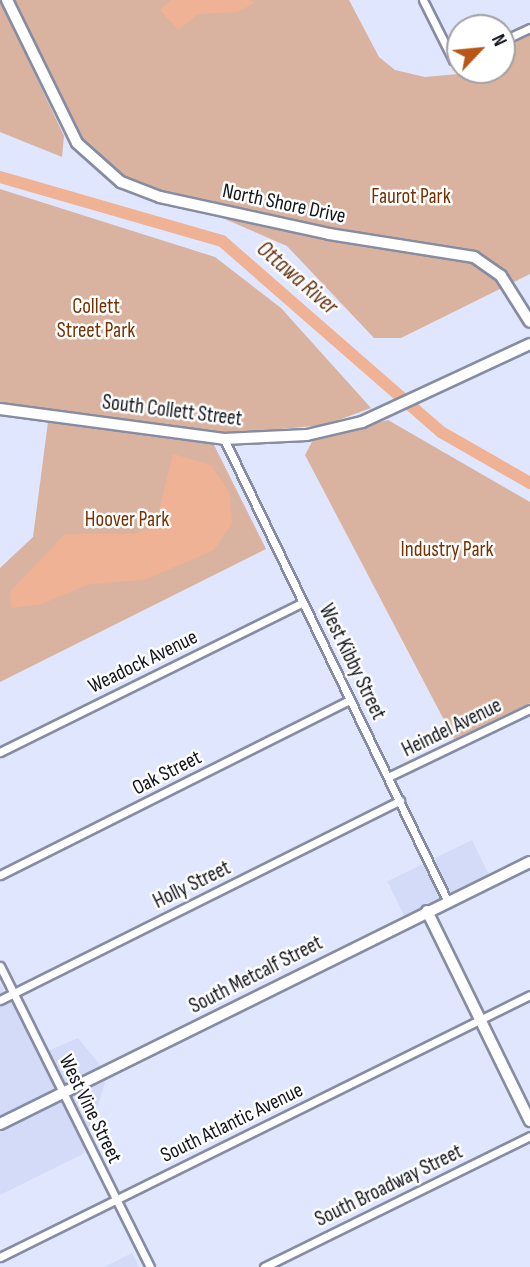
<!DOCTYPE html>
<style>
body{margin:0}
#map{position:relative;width:530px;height:1267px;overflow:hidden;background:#e0e6fd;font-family:"Sofia Sans Condensed",sans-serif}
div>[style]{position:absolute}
.built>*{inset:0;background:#d3dbf9;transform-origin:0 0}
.green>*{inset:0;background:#d9b3a0}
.water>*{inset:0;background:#efb294}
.river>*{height:12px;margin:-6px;padding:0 6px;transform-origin:6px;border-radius:6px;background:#efb294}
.roads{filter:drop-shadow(2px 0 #868ca1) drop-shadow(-2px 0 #868ca1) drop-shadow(0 2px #868ca1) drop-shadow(0 -2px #868ca1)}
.street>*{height:7px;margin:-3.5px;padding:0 3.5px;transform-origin:3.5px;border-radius:3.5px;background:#fff}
.secondary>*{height:10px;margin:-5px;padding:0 5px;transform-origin:5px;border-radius:5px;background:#fff}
span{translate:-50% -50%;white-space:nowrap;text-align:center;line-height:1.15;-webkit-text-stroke:5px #fff;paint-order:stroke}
.park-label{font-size:21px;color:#773100}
.street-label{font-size:21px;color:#13151d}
.water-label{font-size:23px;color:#67300f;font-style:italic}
.north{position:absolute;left:446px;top:14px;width:70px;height:70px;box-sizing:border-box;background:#fff;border:2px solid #a1a1a5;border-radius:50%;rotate:64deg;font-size:19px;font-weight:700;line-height:28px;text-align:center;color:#13151d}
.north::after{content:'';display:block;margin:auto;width:24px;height:32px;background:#b85617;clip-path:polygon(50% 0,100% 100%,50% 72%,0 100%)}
</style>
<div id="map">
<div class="built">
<i style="left:472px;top:840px;width:39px;height:94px;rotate:64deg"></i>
<i style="clip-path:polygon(0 983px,5px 993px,17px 986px,48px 1051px,78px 1038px,101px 1066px,105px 1083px,83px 1154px,0 1195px)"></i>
<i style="clip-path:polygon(132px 1253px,139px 1267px,104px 1267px)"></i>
</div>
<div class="green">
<i style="clip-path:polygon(0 0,64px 136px,62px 157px,0 132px)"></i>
<i style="clip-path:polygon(13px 0,349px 0,379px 57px,395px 70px,425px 77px,502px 70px,502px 49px,530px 35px,530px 274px,401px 338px,374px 338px,287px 246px,118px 173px,84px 143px)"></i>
<i style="clip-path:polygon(0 189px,215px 257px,281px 308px,371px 408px,325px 425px,227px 434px,0 404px)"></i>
<i style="clip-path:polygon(388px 420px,530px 502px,530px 703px,454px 739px,305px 455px,313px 440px)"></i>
<i style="clip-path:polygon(48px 422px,212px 441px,266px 549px,0 682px,0 568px,33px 537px)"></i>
</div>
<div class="water">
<i style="clip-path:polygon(172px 0,251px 0,254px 3px,238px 12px,198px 14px,178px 30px,160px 10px)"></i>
<i style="clip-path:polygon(173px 454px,211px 465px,229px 492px,232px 523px,214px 550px,144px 580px,89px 584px,42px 604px,11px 608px,10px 592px,65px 534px,133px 534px,155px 527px)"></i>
</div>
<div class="river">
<i style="left:0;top:177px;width:231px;rotate:16.1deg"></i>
<i style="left:222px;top:241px;width:291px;rotate:41.1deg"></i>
<i style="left:441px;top:432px;width:103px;rotate:29.8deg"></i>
</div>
<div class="roads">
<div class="street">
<i style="left:423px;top:0;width:67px;rotate:63.4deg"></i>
<i style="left:453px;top:60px;width:7px;rotate:8deg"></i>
<i style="left:502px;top:41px;width:31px;rotate:-25deg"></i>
<i style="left:224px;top:439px;width:512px;rotate:64.19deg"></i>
<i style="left:0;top:752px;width:336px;rotate:-26.3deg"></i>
<i style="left:388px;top:777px;width:157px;rotate:-25.6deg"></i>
<i style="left:0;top:875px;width:390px;rotate:-26.6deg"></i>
<i style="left:0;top:966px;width:336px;rotate:63.5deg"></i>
<i style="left:0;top:1000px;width:447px;rotate:-26.5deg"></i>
<i style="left:0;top:1257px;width:591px;rotate:-26.31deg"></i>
<i style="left:264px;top:1267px;width:297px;rotate:-26.2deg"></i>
</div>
<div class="secondary">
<i style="left:7px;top:0;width:159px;rotate:63.9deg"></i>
<i style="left:77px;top:143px;width:59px;rotate:41.6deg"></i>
<i style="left:121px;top:182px;width:42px;rotate:21deg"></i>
<i style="left:160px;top:197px;width:173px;rotate:12.3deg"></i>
<i style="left:329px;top:234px;width:147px;rotate:9deg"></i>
<i style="left:474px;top:257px;width:33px;rotate:35deg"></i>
<i style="left:501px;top:276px;width:54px;rotate:57.8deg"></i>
<i style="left:0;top:409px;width:226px;rotate:7.6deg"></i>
<i style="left:224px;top:439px;width:83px;rotate:-2.8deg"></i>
<i style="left:307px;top:435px;width:57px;rotate:-13.3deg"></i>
<i style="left:362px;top:422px;width:185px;rotate:-24.9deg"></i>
<i style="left:427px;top:911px;width:234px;rotate:63.9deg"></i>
<i style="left:0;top:1124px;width:591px;rotate:-26.31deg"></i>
</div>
</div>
<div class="park-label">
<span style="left:411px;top:197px">Faurot Park</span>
<span style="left:96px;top:319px">Collett<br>Street Park</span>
<span style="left:127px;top:520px">Hoover Park</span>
<span style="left:447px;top:550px">Industry Park</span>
</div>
<div class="street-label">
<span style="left:284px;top:204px;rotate:12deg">North Shore Drive</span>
<span style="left:172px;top:411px;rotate:7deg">South Collett Street</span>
<span style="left:143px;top:662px;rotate:-26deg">Weadock Avenue</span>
<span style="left:352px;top:662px;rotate:64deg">West Kibby Street</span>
<span style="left:452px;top:728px;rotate:-26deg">Heindel Avenue</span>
<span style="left:167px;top:773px;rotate:-27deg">Oak Street</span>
<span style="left:192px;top:885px;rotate:-26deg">Holly Street</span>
<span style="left:256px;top:975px;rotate:-27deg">South Metcalf Street</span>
<span style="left:90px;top:1109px;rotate:64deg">West Vine Street</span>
<span style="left:232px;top:1123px;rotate:-26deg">South Atlantic Avenue</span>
<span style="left:389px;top:1186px;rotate:-26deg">South Broadway Street</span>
</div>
<div class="water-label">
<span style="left:297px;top:278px;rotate:41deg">Ottawa River</span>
</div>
<div class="north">N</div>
</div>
